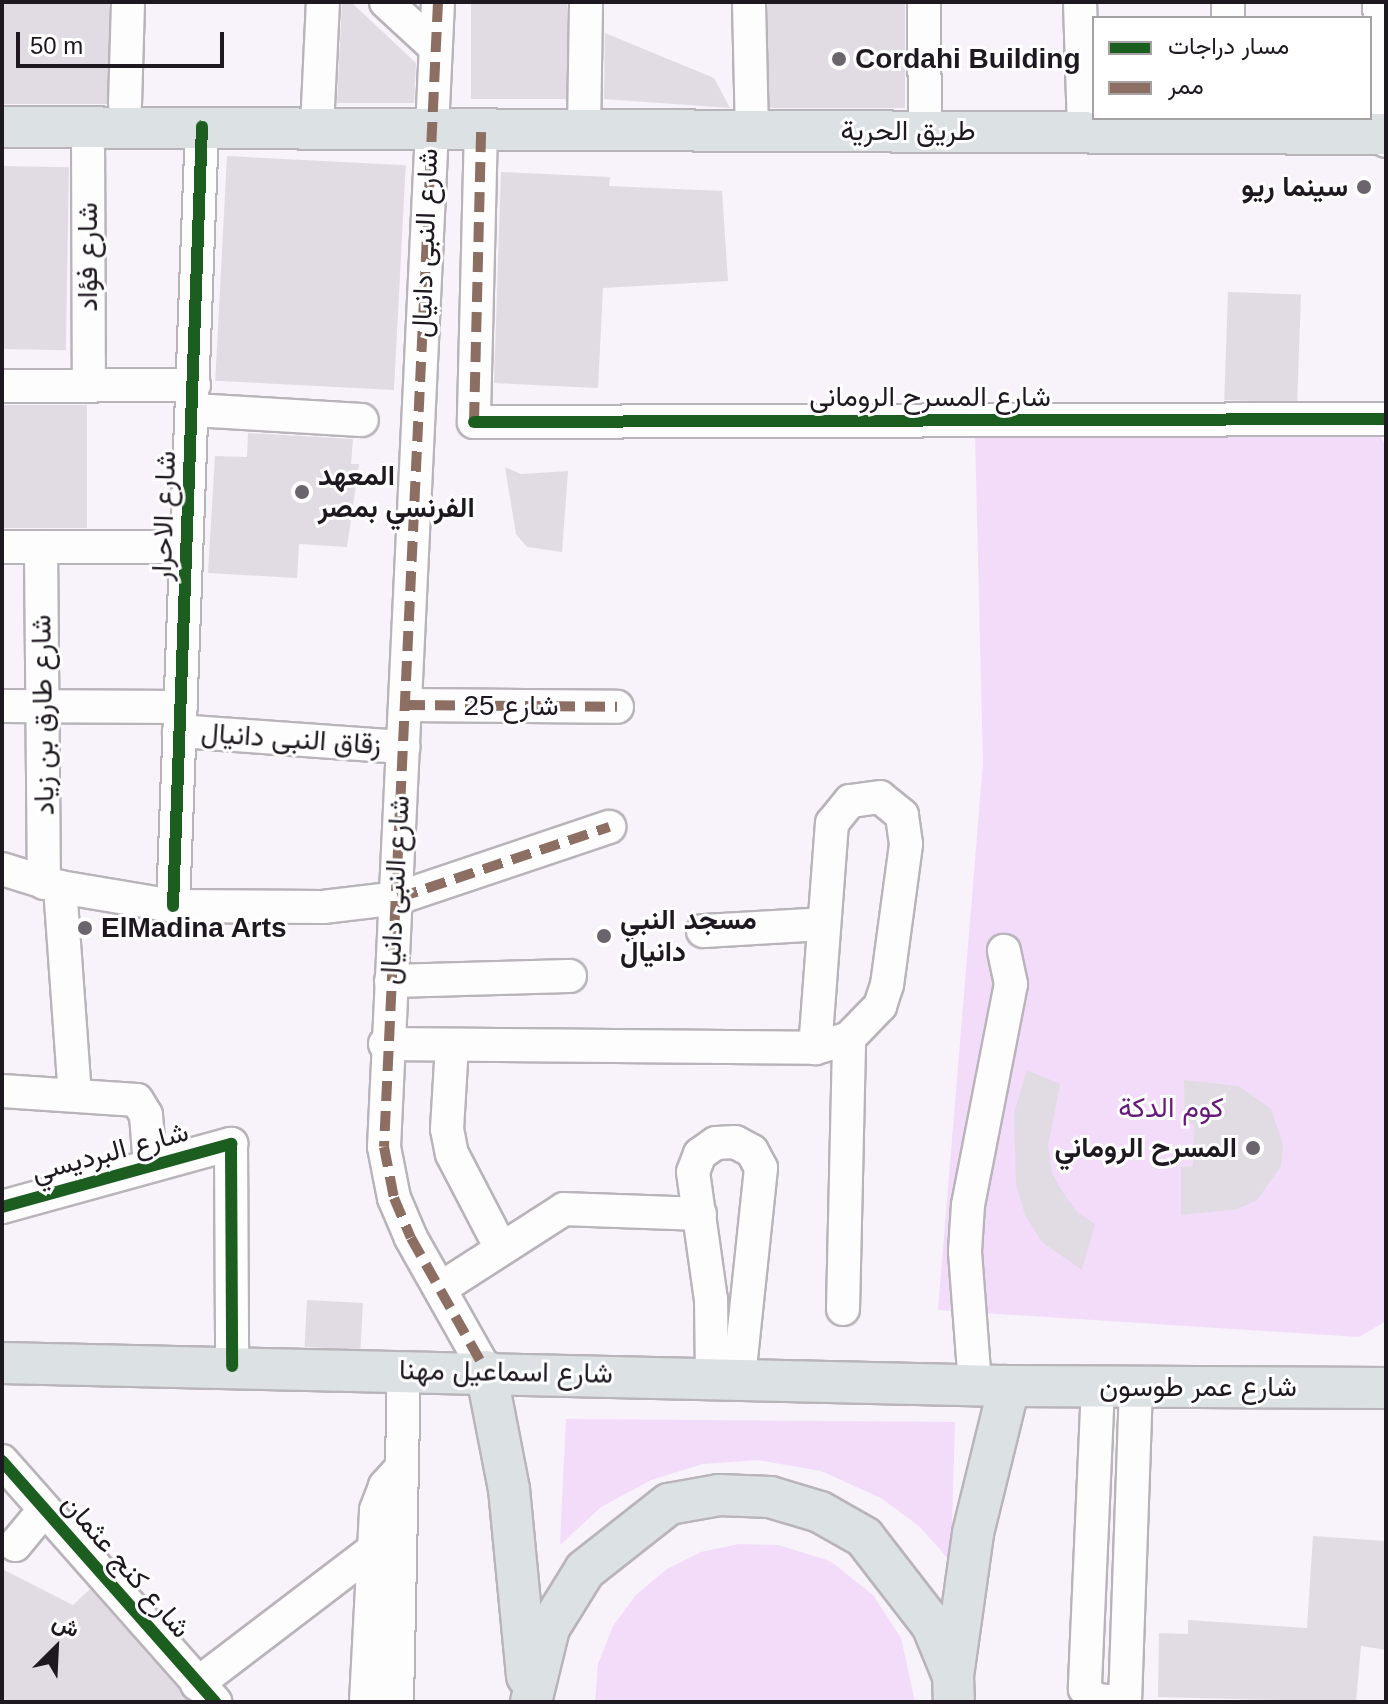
<!DOCTYPE html>
<meta charset="utf-8">
<style>
body{margin:0}
#map{position:relative;width:1388px;height:1704px;overflow:hidden;background:#f8f2fa;font-family:Arial,Vazirmatn,sans-serif}
div>[style]{position:absolute}
.green>*{inset:0;background:#f2dcf9}
.building>*{inset:0;background:#e1dbe3;transform-origin:0 0}
.roads{filter:drop-shadow(2px 0 #b9b3ba) drop-shadow(-2px 0 #b9b3ba) drop-shadow(0 2px #b9b3ba) drop-shadow(0 -2px #b9b3ba)}
.minor>*{height:32px;margin:-16px;padding:0 16px;transform-origin:16px;border-radius:16px;background:#fefdfe}
.major>*{height:40px;margin:-20px;padding:0 20px;transform-origin:20px;border-radius:20px;background:#dce2e3}
.quiet>*{height:10px;margin-top:-5px;transform-origin:0;background:repeating-linear-gradient(90deg,#8d6e63 0 20px,transparent 0 30px)}
.cycleway>*{height:12px;margin:-6px;padding:0 6px;transform-origin:6px;border-radius:6px;background:#1b5e20}
.dots>*{width:22px;height:22px;translate:-50% -50%;box-sizing:border-box;border:4px solid #fff;border-radius:50%}
span{translate:-50% -50%;white-space:nowrap;text-align:center;line-height:1.15;-webkit-text-stroke:6px #fff;paint-order:stroke}
.poi-label{font-size:28px;color:#1e1820;font-weight:700}
.left{translate:0 -50%;text-align:left}
.right{translate:-100% -50%;text-align:right}
.street-label{font-size:28px;color:#1e1820}
.park-label{font-size:28px;color:#661b7a}
.frame{position:absolute;inset:0;border:4px solid #1e1820;pointer-events:none}
.legend{position:absolute;left:1092px;top:16px;width:280px;height:104px;box-sizing:border-box;background:#fff;border:2px solid #a5a3a6;margin:0;padding:10px 14px;list-style:none;font-size:24px;color:#1e1820}
.legend li{display:flex;align-items:center;gap:16px;height:40px}
.legend b{width:40px;border:2px solid #a5a3a6}
.north{position:absolute;left:16px;top:1608px;width:80px;height:80px;-webkit-text-stroke:6px #fff;paint-order:stroke;rotate:24deg;font-size:22px;font-weight:700;line-height:32px;text-align:center;color:#1e1820}
.north::after{content:'';display:block;margin:auto;width:28px;height:36px;background:#1e1820;clip-path:polygon(50% 0,100% 100%,50% 72%,0 100%)}
.scale{position:absolute;left:16px;top:32px;width:208px;height:36px;box-sizing:border-box;border:4px solid #1e1820;border-top:0;padding-left:10px;font-size:24px;line-height:28px;white-space:nowrap;color:#1e1820;-webkit-text-stroke:6px #fff;paint-order:stroke}
</style>
<div id="map">
<div class="green">
<i style="clip-path:polygon(1375px 427px,1386px 447px,1386px 1321px,1359px 1337px,938px 1310px,983px 763px,975px 434px)"></i>
<i style="clip-path:polygon(566px 1419px,955px 1422px,951px 1562px,919px 1526px,881px 1498px,821px 1471px,757px 1460px,703px 1464px,651px 1480px,601px 1507px,560px 1545px)"></i>
<i style="clip-path:polygon(739px 1544px,778px 1545px,830px 1561px,873px 1595px,901px 1638px,915px 1702px,595px 1702px,598px 1664px,613px 1626px,636px 1595px,667px 1569px,701px 1552px)"></i>
</div>
<div class="building">
<i style="left:2px;top:2px;width:107px;height:102px"></i>
<i style="clip-path:polygon(342px 2px,351px 2px,416px 63px,414px 103px,337px 103px)"></i>
<i style="left:471px;top:2px;width:96px;height:97px"></i>
<i style="left:768px;top:2px;width:137px;height:106px"></i>
<i style="clip-path:polygon(605px 33px,714px 78px,730px 108px,604px 99px)"></i>
<i style="left:227px;top:156px;width:179px;height:225px;rotate:3deg"></i>
<i style="left:2px;top:166px;width:67px;height:183px;rotate:1deg"></i>
<i style="clip-path:polygon(501px 172px,610px 177px,609px 186px,722px 191px,728px 281px,603px 288px,598px 388px,494px 383px)"></i>
<i style="left:1228px;top:292px;width:73px;height:108px;rotate:2deg"></i>
<i style="left:2px;top:405px;width:85px;height:123px"></i>
<i style="clip-path:polygon(248px 433px,353px 439px,351px 464px,359px 464px,347px 547px,299px 544px,297px 578px,208px 573px,215px 456px,247px 457px)"></i>
<i style="clip-path:polygon(505px 467px,521px 474px,568px 471px,562px 552px,527px 547px,516px 534px)"></i>
<i style="clip-path:polygon(1027px 1070px,1060px 1084px,1048px 1146px,1052px 1173px,1062px 1191px,1078px 1213px,1095px 1224px,1082px 1270px,1042px 1242px,1025px 1215px,1016px 1184px,1014px 1113px)"></i>
<i style="clip-path:polygon(1184px 1080px,1239px 1086px,1271px 1109px,1283px 1145px,1281px 1166px,1257px 1200px,1238px 1209px,1181px 1215px,1181px 1167px,1193px 1166px,1194px 1124px,1185px 1124px)"></i>
<i style="left:307px;top:1300px;width:56px;height:47px;rotate:3deg"></i>
<i style="clip-path:polygon(1313px 1536px,1386px 1541px,1386px 1650px,1361px 1646px,1356px 1702px,1158px 1697px,1159px 1633px,1188px 1634px,1188px 1620px,1307px 1628px)"></i>
<i style="clip-path:polygon(2px 1569px,73px 1605px,90px 1589px,190px 1702px,2px 1702px)"></i>
</div>
<div class="roads">
<div class="minor">
<i style="left:386px;top:2px;width:67px;rotate:42.6deg"></i>
<i style="left:438px;top:2px;width:1146px;rotate:92.7deg"></i>
<i style="left:384px;top:1147px;width:52px;rotate:78.9deg"></i>
<i style="left:394px;top:1198px;width:43px;rotate:67deg"></i>
<i style="left:411px;top:1238px;width:153px;rotate:60.6deg"></i>
<i style="left:749px;top:2px;width:129px;rotate:88.7deg"></i>
<i style="left:924px;top:2px;width:130px;rotate:89.6deg"></i>
<i style="left:1080px;top:2px;width:130px;rotate:88.2deg"></i>
<i style="left:1228px;top:2px;width:16px;rotate:90deg"></i>
<i style="left:1379px;top:2px;width:139px;rotate:87.1deg"></i>
<i style="left:125px;top:104px;width:102px;rotate:-88.3deg"></i>
<i style="left:88px;top:128px;width:257px;rotate:89.8deg"></i>
<i style="left:317px;top:128px;width:126px;rotate:-87.3deg"></i>
<i style="left:481px;top:128px;width:294px;rotate:91.4deg"></i>
<i style="left:474px;top:422px;width:912px;rotate:-0.19deg"></i>
<i style="left:584px;top:131px;width:129px;rotate:-89.1deg"></i>
<i style="left:2px;top:386px;width:192px;rotate:-0.3deg"></i>
<i style="left:193px;top:410px;width:169px;rotate:3.4deg"></i>
<i style="left:2px;top:547px;width:184px"></i>
<i style="left:41px;top:547px;width:336px;rotate:89.5deg"></i>
<i style="left:405px;top:705px;width:212px;rotate:0.5deg"></i>
<i style="left:2px;top:706px;width:179px;rotate:0.3deg"></i>
<i style="left:179px;top:731px;width:225px;rotate:4.1deg"></i>
<i style="left:2px;top:869px;width:61px;rotate:17.2deg"></i>
<i style="left:60px;top:887px;width:115px;rotate:9.5deg"></i>
<i style="left:173px;top:906px;width:150px;rotate:0.4deg"></i>
<i style="left:323px;top:907px;width:76px;rotate:-6.8deg"></i>
<i style="left:398px;top:898px;width:223px;rotate:-18.6deg"></i>
<i style="left:60px;top:887px;width:208px;rotate:85.9deg"></i>
<i style="left:173px;top:906px;width:780px;rotate:-87.87deg"></i>
<i style="left:703px;top:931px;width:121px;rotate:-3.3deg"></i>
<i style="left:391px;top:981px;width:179px;rotate:-1.6deg"></i>
<i style="left:385px;top:1044px;width:430px;rotate:0.5deg"></i>
<i style="left:815px;top:1048px;width:35px;rotate:-16deg"></i>
<i style="left:849px;top:1038px;width:45px;rotate:-45.9deg"></i>
<i style="left:880px;top:1006px;width:22px;rotate:-72deg"></i>
<i style="left:887px;top:985px;width:142px;rotate:-82.3deg"></i>
<i style="left:906px;top:844px;width:29px;rotate:-98deg"></i>
<i style="left:902px;top:815px;width:28px;rotate:-141deg"></i>
<i style="left:880px;top:797px;width:30px;rotate:172deg"></i>
<i style="left:850px;top:801px;width:28px;rotate:129deg"></i>
<i style="left:832px;top:823px;width:226px;rotate:94.3deg"></i>
<i style="left:452px;top:1045px;width:84px;rotate:93.4deg"></i>
<i style="left:447px;top:1129px;width:25px;rotate:79deg"></i>
<i style="left:452px;top:1154px;width:106px;rotate:62.5deg"></i>
<i style="left:2px;top:1091px;width:135px;rotate:3.8deg"></i>
<i style="left:137px;top:1100px;width:17px;rotate:59deg"></i>
<i style="left:146px;top:1115px;width:51px;rotate:85.5deg"></i>
<i style="left:2px;top:1207px;width:238px;rotate:-15.4deg"></i>
<i style="left:231px;top:1144px;width:222px;rotate:89.7deg"></i>
<i style="left:441px;top:1288px;width:146px;rotate:-32.7deg"></i>
<i style="left:564px;top:1209px;width:136px;rotate:2.1deg"></i>
<i style="left:843px;top:1309px;width:271px;rotate:-88.7deg"></i>
<i style="left:712px;top:1378px;width:78px;rotate:-90.7deg"></i>
<i style="left:711px;top:1300px;width:129px;rotate:-98deg"></i>
<i style="left:693px;top:1172px;width:19px;rotate:-69deg"></i>
<i style="left:700px;top:1154px;width:19px;rotate:-35deg"></i>
<i style="left:716px;top:1143px;width:19px;rotate:-3deg"></i>
<i style="left:735px;top:1142px;width:19px;rotate:28deg"></i>
<i style="left:752px;top:1151px;width:19px;rotate:62deg"></i>
<i style="left:761px;top:1168px;width:211px;rotate:96deg"></i>
<i style="left:975px;top:1385px;width:134px;rotate:-94.3deg"></i>
<i style="left:965px;top:1251px;width:46px;rotate:-86.3deg"></i>
<i style="left:968px;top:1205px;width:225px;rotate:-79deg"></i>
<i style="left:1011px;top:984px;width:34px;rotate:-102deg"></i>
<i style="left:1098px;top:1386px;width:303px;rotate:92.5deg"></i>
<i style="left:1085px;top:1689px;width:15px;rotate:48deg"></i>
<i style="left:1095px;top:1700px;width:30px;rotate:4deg"></i>
<i style="left:2px;top:1461px;width:322px;rotate:48.5deg"></i>
<i style="left:15px;top:1545px;width:45px;rotate:-50.4deg"></i>
<i style="left:197px;top:1684px;width:223px;rotate:-37.3deg"></i>
<i style="left:366px;top:1702px;width:192px;rotate:-87deg"></i>
<i style="left:376px;top:1510px;width:26px;rotate:-69deg"></i>
<i style="left:385px;top:1486px;width:25px;rotate:-48deg"></i>
<i style="left:397px;top:1702px;width:332px;rotate:-88.8deg"></i>
<i style="left:1125px;top:1702px;width:316px;rotate:-88deg"></i>
</div>
<div class="major">
<i style="left:2px;top:127px;width:1384px;rotate:0.29deg"></i>
<i style="left:2px;top:1363px;width:1007px;rotate:1.31deg"></i>
<i style="left:1009px;top:1386px;width:377px;rotate:0.3deg"></i>
<i style="left:486px;top:1371px;width:120px;rotate:79deg"></i>
<i style="left:509px;top:1489px;width:188px;rotate:84.5deg"></i>
<i style="left:953px;top:1676px;width:144px;rotate:-82deg"></i>
<i style="left:973px;top:1533px;width:151px;rotate:-76.2deg"></i>
<i style="left:531px;top:1702px;width:76px;rotate:-76.3deg"></i>
<i style="left:549px;top:1628px;width:68px;rotate:-58.2deg"></i>
<i style="left:585px;top:1570px;width:107px;rotate:-38.2deg"></i>
<i style="left:669px;top:1504px;width:51px;rotate:-10.2deg"></i>
<i style="left:719px;top:1495px;width:51px;rotate:2.2deg"></i>
<i style="left:770px;top:1497px;width:52px;rotate:16.7deg"></i>
<i style="left:820px;top:1512px;width:51px;rotate:29.6deg"></i>
<i style="left:864px;top:1537px;width:111px;rotate:52.3deg"></i>
<i style="left:932px;top:1625px;width:55px;rotate:67.6deg"></i>
<i style="left:953px;top:1676px;width:26px;rotate:88deg"></i>
</div>
</div>
<div class="quiet">
<i style="left:438px;top:2px;width:1146px;rotate:92.7deg"></i>
<i style="left:384px;top:1147px;width:52px;rotate:78.9deg"></i>
<i style="left:394px;top:1198px;width:43px;rotate:67deg"></i>
<i style="left:411px;top:1238px;width:153px;rotate:60.6deg"></i>
<i style="left:474px;top:422px;width:294px;rotate:-88.6deg"></i>
<i style="left:405px;top:705px;width:212px;rotate:0.5deg"></i>
<i style="left:398px;top:898px;width:223px;rotate:-18.6deg"></i>
</div>
<div class="cycleway">
<i style="left:474px;top:422px;width:912px;rotate:-0.19deg"></i>
<i style="left:173px;top:906px;width:780px;rotate:-87.87deg"></i>
<i style="left:2px;top:1207px;width:238px;rotate:-15.4deg"></i>
<i style="left:231px;top:1144px;width:222px;rotate:89.7deg"></i>
<i style="left:2px;top:1461px;width:322px;rotate:48.5deg"></i>
</div>
<div class="dots">
<i style="left:839px;top:59px;background:#6a646c"></i>
<i style="left:1364px;top:187px;background:#6a646c"></i>
<i style="left:302px;top:492px;background:#6a646c"></i>
<i style="left:85px;top:928px;background:#6a646c"></i>
<i style="left:604px;top:936px;background:#6a646c"></i>
<i style="left:1253px;top:1148px;background:#6a646c"></i>
</div>
<div class="poi-label">
<span class="left" style="left:855px;top:59px">Cordahi Building</span>
<span class="right" style="left:1348px;top:187px">سينما ريو</span>
<span class="left" style="left:318px;top:492px">المعهد<br>الفرنسي بمصر</span>
<span class="left" style="left:620px;top:936px">مسجد النبي<br>دانيال</span>
<span class="left" style="left:101px;top:928px">ElMadina Arts</span>
<span class="right" style="left:1237px;top:1148px">المسرح الروماني</span>
</div>
<div class="street-label">
<span style="left:908px;top:131px">طريق الحرية</span>
<span style="left:425px;top:243px;rotate:-88deg">شارع النبى دانيال</span>
<span style="left:88px;top:257px;rotate:-90deg">شارع فؤاد</span>
<span style="left:930px;top:397px">شارع المسرح الرومانى</span>
<span style="left:164px;top:516px;rotate:-88deg">شارع الاحرار</span>
<span style="left:511px;top:706px">شارع 25</span>
<span style="left:43px;top:715px;rotate:-91deg">شارع طارق بن زياد</span>
<span style="left:291px;top:739px;rotate:4deg">زقاق النبى دانيال</span>
<span style="left:395px;top:890px;rotate:-87deg">شارع النبى دانيال</span>
<span style="left:110px;top:1152px;rotate:-15deg">شارع البرديسي</span>
<span style="left:506px;top:1372px;rotate:1deg">شارع اسماعيل مهنا</span>
<span style="left:1198px;top:1387px">شارع عمر طوسون</span>
<span style="left:126px;top:1566px;rotate:49deg">شارع كنج عثمان</span>
</div>
<div class="park-label">
<span style="left:1171px;top:1108px">كوم الدكة</span>
</div>
<div class="frame"></div>
<ul class="legend">
<li><b style="height:10px;background:#1b5e20"></b>مسار دراجات</li>
<li><b style="height:10px;background:#8d6e63"></b>ممر</li>
</ul>
<div class="north">ش</div>
<div class="scale">50 m</div>
</div>
